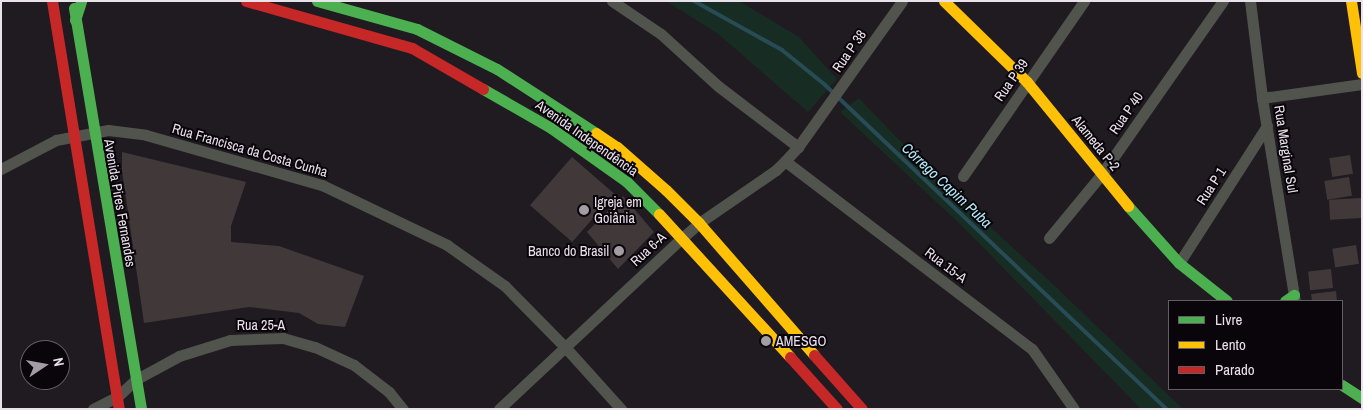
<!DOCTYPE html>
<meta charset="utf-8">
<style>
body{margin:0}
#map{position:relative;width:1363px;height:410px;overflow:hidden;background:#201a21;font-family:"Archivo Narrow",sans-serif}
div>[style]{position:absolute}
.green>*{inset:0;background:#172c22}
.stream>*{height:4px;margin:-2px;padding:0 2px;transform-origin:2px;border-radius:2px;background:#284c55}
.building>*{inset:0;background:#41383a;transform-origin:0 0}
.street>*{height:11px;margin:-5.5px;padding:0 5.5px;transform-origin:5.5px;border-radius:5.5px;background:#51544c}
.fast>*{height:11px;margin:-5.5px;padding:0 5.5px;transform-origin:5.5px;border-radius:5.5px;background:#4caf50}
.slow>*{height:11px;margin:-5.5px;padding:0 5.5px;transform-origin:5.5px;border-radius:5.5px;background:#ffc107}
.jam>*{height:11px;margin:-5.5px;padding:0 5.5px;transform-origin:5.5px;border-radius:5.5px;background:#c62828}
.dots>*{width:14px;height:14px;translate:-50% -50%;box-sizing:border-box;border:2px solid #09050a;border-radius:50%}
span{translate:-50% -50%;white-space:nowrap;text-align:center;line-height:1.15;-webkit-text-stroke:4px #09050a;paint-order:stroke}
.street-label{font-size:14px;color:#eae2eb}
.poi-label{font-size:14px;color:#eae2eb}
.left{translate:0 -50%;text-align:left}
.right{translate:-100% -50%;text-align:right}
.water-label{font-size:15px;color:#b2edfa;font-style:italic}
.frame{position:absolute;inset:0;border:2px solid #eae2eb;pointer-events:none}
.legend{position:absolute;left:1168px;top:300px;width:175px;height:90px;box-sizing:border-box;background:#09050a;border:1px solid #635d64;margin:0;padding:6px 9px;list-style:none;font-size:15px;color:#eae2eb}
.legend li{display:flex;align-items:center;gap:10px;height:25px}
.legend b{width:25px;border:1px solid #635d64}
.north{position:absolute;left:20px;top:340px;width:50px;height:50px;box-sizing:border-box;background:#09050a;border:1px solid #635d64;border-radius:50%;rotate:78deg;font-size:14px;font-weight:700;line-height:20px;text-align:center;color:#eae2eb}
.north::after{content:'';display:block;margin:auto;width:18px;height:22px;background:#a39ca4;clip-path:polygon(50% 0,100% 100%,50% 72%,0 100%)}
</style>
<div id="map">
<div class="green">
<i style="clip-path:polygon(666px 1px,739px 1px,799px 37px,837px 79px,808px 112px,718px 34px)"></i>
<i style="clip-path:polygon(859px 98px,929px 171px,1056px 287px,1183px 409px,1141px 409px,963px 227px,840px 112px)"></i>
</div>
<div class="stream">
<i style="left:694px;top:1px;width:101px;rotate:29.1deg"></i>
<i style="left:782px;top:50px;width:54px;rotate:39deg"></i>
<i style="left:824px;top:84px;width:473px;rotate:43.5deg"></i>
</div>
<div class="building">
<i style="clip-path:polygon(122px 152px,246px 182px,231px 226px,231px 242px,279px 246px,364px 276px,345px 327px,318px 324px,299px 313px,249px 307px,144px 323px,122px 171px)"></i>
<i style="left:1350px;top:155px;width:19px;height:21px;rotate:81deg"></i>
<i style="left:572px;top:157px;width:56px;height:64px;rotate:41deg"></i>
<i style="left:1349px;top:177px;width:19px;height:25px;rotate:81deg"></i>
<i style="clip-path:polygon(623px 196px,654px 232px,618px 269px,587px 232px)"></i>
<i style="left:1361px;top:198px;width:20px;height:32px;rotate:87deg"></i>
<i style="left:1356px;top:245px;width:19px;height:24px;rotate:81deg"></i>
<i style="left:1331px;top:269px;width:19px;height:23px;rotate:84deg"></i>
<i style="clip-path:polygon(1336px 291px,1337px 301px,1312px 301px,1311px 294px)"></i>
</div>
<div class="street">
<i style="left:612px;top:1px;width:59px;rotate:34deg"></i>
<i style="left:661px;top:34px;width:77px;rotate:42.4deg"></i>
<i style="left:718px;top:86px;width:101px;rotate:37.3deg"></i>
<i style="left:1250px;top:1px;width:98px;rotate:82.9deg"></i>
<i style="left:1262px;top:98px;width:206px;rotate:80.8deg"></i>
<i style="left:1262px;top:98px;width:101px;rotate:-8deg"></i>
<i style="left:785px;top:161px;width:310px;rotate:37.3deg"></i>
<i style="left:1032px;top:349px;width:73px;rotate:55deg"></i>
<i style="left:1px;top:169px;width:62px;rotate:-27.8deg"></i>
<i style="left:56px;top:140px;width:53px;rotate:-10.9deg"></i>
<i style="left:108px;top:130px;width:38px;rotate:7deg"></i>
<i style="left:146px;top:135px;width:183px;rotate:15.9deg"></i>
<i style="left:322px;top:185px;width:139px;rotate:25.6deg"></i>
<i style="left:447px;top:245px;width:71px;rotate:35.3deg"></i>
<i style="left:505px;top:286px;width:86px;rotate:45.5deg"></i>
<i style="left:565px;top:347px;width:84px;rotate:47.9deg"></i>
<i style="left:963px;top:176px;width:213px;rotate:-55.3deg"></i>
<i style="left:1049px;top:238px;width:82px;rotate:-50.5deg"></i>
<i style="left:1101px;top:175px;width:213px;rotate:-55deg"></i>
<i style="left:1179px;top:263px;width:163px;rotate:-57.3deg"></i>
<i style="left:93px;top:409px;width:27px;rotate:-27deg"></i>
<i style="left:117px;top:397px;width:25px;rotate:-43deg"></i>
<i style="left:135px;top:380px;width:50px;rotate:-28.6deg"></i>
<i style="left:179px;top:356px;width:53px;rotate:-17.4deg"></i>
<i style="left:230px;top:340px;width:53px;rotate:-2.2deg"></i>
<i style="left:283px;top:338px;width:33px;rotate:16deg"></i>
<i style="left:315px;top:347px;width:43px;rotate:24.8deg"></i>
<i style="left:354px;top:365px;width:44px;rotate:37.6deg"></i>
<i style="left:389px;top:392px;width:22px;rotate:51deg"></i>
<i style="left:499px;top:409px;width:250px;rotate:-43.1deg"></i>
<i style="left:682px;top:238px;width:23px;rotate:-41deg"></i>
<i style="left:699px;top:223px;width:93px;rotate:-34.5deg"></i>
<i style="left:776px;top:170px;width:13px;rotate:-45deg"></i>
<i style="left:785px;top:161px;width:19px;rotate:-47deg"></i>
<i style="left:798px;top:147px;width:179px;rotate:-54.5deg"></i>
</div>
<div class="fast">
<i style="left:317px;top:1px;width:104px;rotate:15.6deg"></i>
<i style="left:417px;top:29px;width:89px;rotate:26.6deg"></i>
<i style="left:497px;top:69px;width:118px;rotate:32.9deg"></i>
<i style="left:74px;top:8px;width:407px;rotate:80.5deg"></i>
<i style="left:75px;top:20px;width:20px;rotate:-72deg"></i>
<i style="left:483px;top:89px;width:78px;rotate:29.8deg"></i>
<i style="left:551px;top:128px;width:93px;rotate:35.4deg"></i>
<i style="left:627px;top:182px;width:45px;rotate:45deg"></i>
<i style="left:1128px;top:206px;width:76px;rotate:48.2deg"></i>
<i style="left:1179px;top:263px;width:61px;rotate:38.4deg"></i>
<i style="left:1285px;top:301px;width:11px;rotate:-34deg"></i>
<i style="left:1342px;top:385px;width:24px;rotate:33deg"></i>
</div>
<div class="slow">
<i style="left:944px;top:1px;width:116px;rotate:44.3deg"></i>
<i style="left:1027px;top:82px;width:160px;rotate:50.8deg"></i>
<i style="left:1351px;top:1px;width:73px;rotate:81.3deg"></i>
<i style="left:596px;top:133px;width:25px;rotate:34deg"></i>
<i style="left:617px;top:147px;width:65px;rotate:41.3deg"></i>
<i style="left:666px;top:190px;width:47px;rotate:45deg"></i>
<i style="left:699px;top:223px;width:175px;rotate:48.9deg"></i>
<i style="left:659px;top:214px;width:194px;rotate:47.5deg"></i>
</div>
<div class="jam">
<i style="left:52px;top:1px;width:413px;rotate:80.7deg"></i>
<i style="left:246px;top:1px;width:173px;rotate:15.8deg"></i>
<i style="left:412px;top:48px;width:82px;rotate:30deg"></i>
<i style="left:814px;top:355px;width:72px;rotate:48.4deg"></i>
<i style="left:790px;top:357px;width:70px;rotate:47.9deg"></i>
</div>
<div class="dots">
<i style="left:584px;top:210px;background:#a39ca4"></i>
<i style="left:619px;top:251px;background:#a39ca4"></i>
<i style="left:766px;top:341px;background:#a39ca4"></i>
</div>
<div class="street-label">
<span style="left:849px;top:51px;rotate:-55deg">Rua P 38</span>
<span style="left:1011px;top:80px;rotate:-55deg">Rua P 39</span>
<span style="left:1126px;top:113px;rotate:-55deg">Rua P 40</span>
<span style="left:587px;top:138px;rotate:35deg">Avenida Independência</span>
<span style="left:1096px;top:143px;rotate:51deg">Alameda P-2</span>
<span style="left:1286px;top:149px;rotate:81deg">Rua Marginal Sul</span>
<span style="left:250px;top:150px;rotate:16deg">Rua Francisca da Costa Cunha</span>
<span style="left:1211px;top:186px;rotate:-57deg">Rua P 1</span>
<span style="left:120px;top:203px;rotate:80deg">Avenida Pires Fernandes</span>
<span style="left:648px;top:249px;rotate:-43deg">Rua 6-A</span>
<span style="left:946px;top:265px;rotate:37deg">Rua 15-A</span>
<span style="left:261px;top:325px">Rua 25-A</span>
</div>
<div class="poi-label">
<span class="left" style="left:594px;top:210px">Igreja em<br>Goiânia</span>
<span class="right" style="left:609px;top:251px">Banco do Brasil</span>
<span class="left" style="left:776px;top:341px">AMESGO</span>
</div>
<div class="water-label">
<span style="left:947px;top:185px;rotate:43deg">Córrego Capim Puba</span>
</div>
<div class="frame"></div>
<ul class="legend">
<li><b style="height:6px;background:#4caf50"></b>Livre</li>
<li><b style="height:6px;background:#ffc107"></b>Lento</li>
<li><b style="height:6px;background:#c62828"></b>Parado</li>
</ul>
<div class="north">N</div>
</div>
